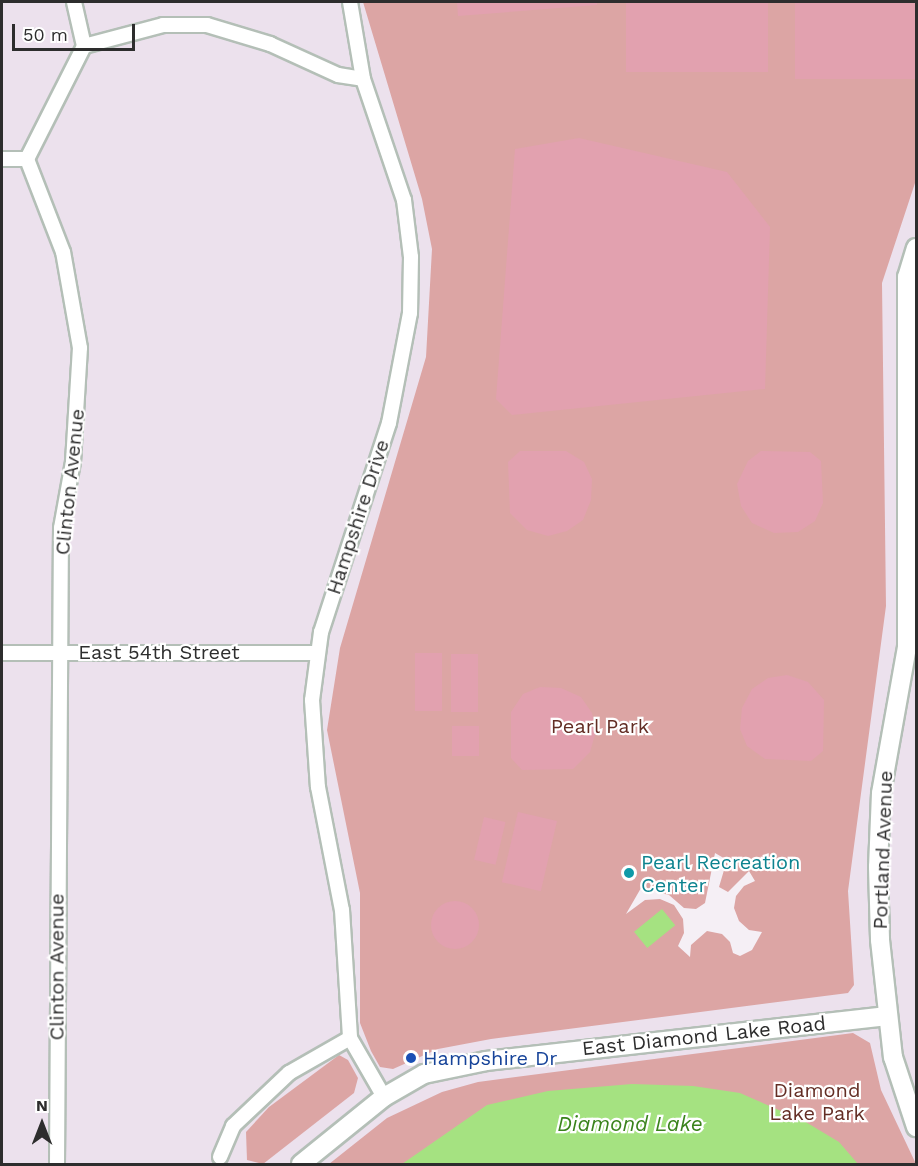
<!DOCTYPE html>
<style>
body{margin:0}
#map{position:relative;width:918px;height:1166px;overflow:hidden;background:#ece1ed;font-family:"Work Sans",sans-serif}
div>[style]{position:absolute}
.green>*{inset:0;background:#dca5a4}
.pitch>*{inset:0;background:#e2a1af;transform-origin:0 0}
.round{border-radius:50%}
.plaza>*{inset:0;background:#f5eff5}
.water>*{inset:0;background:#a5e281;transform-origin:0 0}
.roads{filter:drop-shadow(2px 0 #b4bfb7) drop-shadow(-2px 0 #b4bfb7) drop-shadow(0 2px #b4bfb7) drop-shadow(0 -2px #b4bfb7)}
.street>*{height:14px;margin:-7px;padding:0 7px;transform-origin:7px;border-radius:7px;background:#fff}
.secondary>*{height:18px;margin:-9px;padding:0 9px;transform-origin:9px;border-radius:9px;background:#fff}
.dots>*{width:16px;height:16px;translate:-50% -50%;box-sizing:border-box;border:3px solid #fff;border-radius:50%}
span{translate:-50% -50%;white-space:nowrap;text-align:center;line-height:1.15;-webkit-text-stroke:4.5px #fff;paint-order:stroke}
.street-label{font-size:20px;color:#2d2d2d}
.park-label{font-size:20px;color:#632d24}
.culture-label{font-size:20px;color:#0d838f}
.left{translate:0 -50%;text-align:left}
.transit-label{font-size:20px;color:#164399}
.water-label{font-size:21px;color:#3a831c;font-style:italic}
.frame{position:absolute;inset:0;border:3px solid #2d2d2d;pointer-events:none}
.north{position:absolute;left:12px;top:1094px;width:60px;height:60px;-webkit-text-stroke:4px #fff;paint-order:stroke;rotate:0deg;font-size:16px;font-weight:700;line-height:24px;text-align:center;color:#2d2d2d}
.north::after{content:'';display:block;margin:auto;width:21px;height:27px;background:#2d2d2d;clip-path:polygon(50% 0,100% 100%,50% 72%,0 100%)}
.scale{position:absolute;left:12px;top:24px;width:123px;height:27px;box-sizing:border-box;border:3px solid #2d2d2d;border-top:0;padding-left:8px;font-size:18px;line-height:21px;white-space:nowrap;color:#2d2d2d;-webkit-text-stroke:4px #fff;paint-order:stroke}
</style>
<div id="map">
<div class="green">
<i style="clip-path:polygon(363px 2px,916px 2px,916px 180px,882px 283px,886px 606px,848px 891px,854px 985px,848px 993px,491px 1039px,438px 1049px,393px 1069px,380px 1067px,371px 1051px,360px 1023px,360px 893px,327px 730px,340px 648px,426px 357px,432px 249px,422px 199px)"></i>
<i style="clip-path:polygon(853px 1033px,870px 1043px,881px 1090px,916px 1164px,329px 1164px,387px 1118px,442px 1092px,478px 1082px)"></i>
<i style="clip-path:polygon(339px 1055px,348px 1060px,358px 1078px,354px 1093px,263px 1164px,247px 1160px,246px 1132px,269px 1107px)"></i>
</div>
<div class="pitch">
<i style="clip-path:polygon(457px 2px,597px 2px,597px 5px,458px 16px)"></i>
<i style="left:626px;top:2px;width:142px;height:70px"></i>
<i style="left:795px;top:2px;width:120px;height:77px"></i>
<i style="clip-path:polygon(579px 138px,727px 172px,770px 227px,765px 389px,512px 415px,496px 399px,515px 149px)"></i>
<i style="clip-path:polygon(520px 451px,566px 451px,584px 462px,592px 479px,591px 500px,583px 520px,567px 531px,548px 536px,527px 530px,510px 513px,508px 462px)"></i>
<i style="clip-path:polygon(761px 451px,810px 452px,821px 461px,823px 503px,815px 521px,798px 532px,774px 533px,752px 523px,741px 506px,737px 484px,748px 461px)"></i>
<i style="left:415px;top:653px;width:27px;height:58px"></i>
<i style="left:451px;top:654px;width:27px;height:58px"></i>
<i style="clip-path:polygon(787px 675px,808px 682px,824px 700px,823px 751px,811px 761px,765px 759px,747px 746px,740px 729px,742px 708px,752px 689px,768px 678px)"></i>
<i style="clip-path:polygon(540px 687px,561px 688px,581px 697px,592px 713px,596px 731px,590px 752px,573px 769px,522px 770px,511px 758px,511px 712px,523px 694px)"></i>
<i style="left:452px;top:726px;width:27px;height:30px"></i>
<i style="left:518px;top:812px;width:40px;height:72px;rotate:13deg"></i>
<i style="left:484px;top:817px;width:22px;height:44px;rotate:13deg"></i>
<i class="round" style="left:431px;top:901px;width:48px;height:48px"></i>
</div>
<div class="plaza">
<i style="clip-path:polygon(715px 853px,727px 860px,719px 887px,728px 892px,749px 871px,755px 881px,744px 886px,736px 896px,734px 908px,739px 921px,749px 930px,762px 932px,752px 950px,740px 956px,733px 953px,730px 942px,722px 934px,707px 931px,691px 945px,690px 957px,678px 946px,684px 933px,683px 919px,674px 905px,660px 899px,645px 900px,626px 914px,641px 888px,669px 895px,684px 908px,696px 909px,705px 903px)"></i>
</div>
<div class="water">
<i style="left:662px;top:909px;width:21px;height:36px;rotate:51deg"></i>
<i style="clip-path:polygon(632px 1084px,693px 1086px,740px 1093px,804px 1121px,839px 1142px,858px 1164px,402px 1164px,487px 1105px,548px 1091px)"></i>
</div>
<div class="roads">
<div class="street">
<i style="left:350px;top:2px;width:78px;rotate:80.4deg"></i>
<i style="left:363px;top:79px;width:128px;rotate:71.3deg"></i>
<i style="left:404px;top:200px;width:57px;rotate:83deg"></i>
<i style="left:411px;top:257px;width:56px;rotate:91deg"></i>
<i style="left:410px;top:313px;width:112px;rotate:100.8deg"></i>
<i style="left:389px;top:423px;width:220px;rotate:108deg"></i>
<i style="left:321px;top:632px;width:69px;rotate:97.5deg"></i>
<i style="left:312px;top:700px;width:87px;rotate:86.1deg"></i>
<i style="left:318px;top:787px;width:125px;rotate:79deg"></i>
<i style="left:342px;top:910px;width:128px;rotate:86.4deg"></i>
<i style="left:350px;top:1038px;width:68px;rotate:60deg"></i>
<i style="left:84px;top:46px;width:82px;rotate:-14.9deg"></i>
<i style="left:163px;top:25px;width:44px"></i>
<i style="left:207px;top:25px;width:66px;rotate:16.8deg"></i>
<i style="left:270px;top:44px;width:75px;rotate:24.5deg"></i>
<i style="left:338px;top:75px;width:25px;rotate:9deg"></i>
<i style="left:2px;top:159px;width:25px"></i>
<i style="left:2px;top:653px;width:315px"></i>
<i style="left:220px;top:1157px;width:34px;rotate:-67deg"></i>
<i style="left:233px;top:1126px;width:77px;rotate:-43.4deg"></i>
<i style="left:289px;top:1073px;width:70px;rotate:-29.8deg"></i>
<i style="left:57px;top:1164px;width:636px;rotate:-89.64deg"></i>
<i style="left:61px;top:528px;width:67px;rotate:-79.7deg"></i>
<i style="left:73px;top:462px;width:114px;rotate:-86.5deg"></i>
<i style="left:80px;top:348px;width:97px;rotate:-100deg"></i>
<i style="left:63px;top:252px;width:100px;rotate:-111.2deg"></i>
<i style="left:27px;top:159px;width:127px;rotate:-63.2deg"></i>
<i style="left:84px;top:46px;width:45px;rotate:-102.8deg"></i>
</div>
<div class="secondary">
<i style="left:916px;top:248px;width:30px;rotate:107deg"></i>
<i style="left:907px;top:277px;width:370px;rotate:90deg"></i>
<i style="left:907px;top:647px;width:148px;rotate:100.1deg"></i>
<i style="left:881px;top:793px;width:74px;rotate:92.3deg"></i>
<i style="left:878px;top:867px;width:73px;rotate:88.4deg"></i>
<i style="left:880px;top:940px;width:118px;rotate:83.7deg"></i>
<i style="left:893px;top:1057px;width:74px;rotate:71.8deg"></i>
<i style="left:301px;top:1164px;width:107px;rotate:-38.9deg"></i>
<i style="left:384px;top:1097px;width:46px;rotate:-29.9deg"></i>
<i style="left:424px;top:1074px;width:63px;rotate:-11.8deg"></i>
<i style="left:486px;top:1061px;width:404px;rotate:-6.4deg"></i>
</div>
</div>
<div class="dots">
<i style="left:629px;top:873px;background:#0f9aa8"></i>
<i style="left:411px;top:1058px;background:#1a4fb4"></i>
</div>
<div class="street-label">
<span style="left:70px;top:482px;rotate:-84deg">Clinton Avenue</span>
<span style="left:358px;top:517px;rotate:-72deg">Hampshire Drive</span>
<span style="left:159px;top:652px">East 54th Street</span>
<span style="left:883px;top:850px;rotate:-88deg">Portland Avenue</span>
<span style="left:57px;top:967px;rotate:-90deg">Clinton Avenue</span>
<span style="left:704px;top:1036px;rotate:-6deg">East Diamond Lake Road</span>
</div>
<div class="park-label">
<span style="left:600px;top:726px">Pearl Park</span>
<span style="left:817px;top:1102px">Diamond<br>Lake Park</span>
</div>
<div class="culture-label">
<span class="left" style="left:641px;top:874px">Pearl Recreation<br>Center</span>
</div>
<div class="transit-label">
<span class="left" style="left:423px;top:1058px">Hampshire Dr</span>
</div>
<div class="water-label">
<span style="left:630px;top:1124px">Diamond Lake</span>
</div>
<div class="frame"></div>
<div class="north">N</div>
<div class="scale">50 m</div>
</div>
